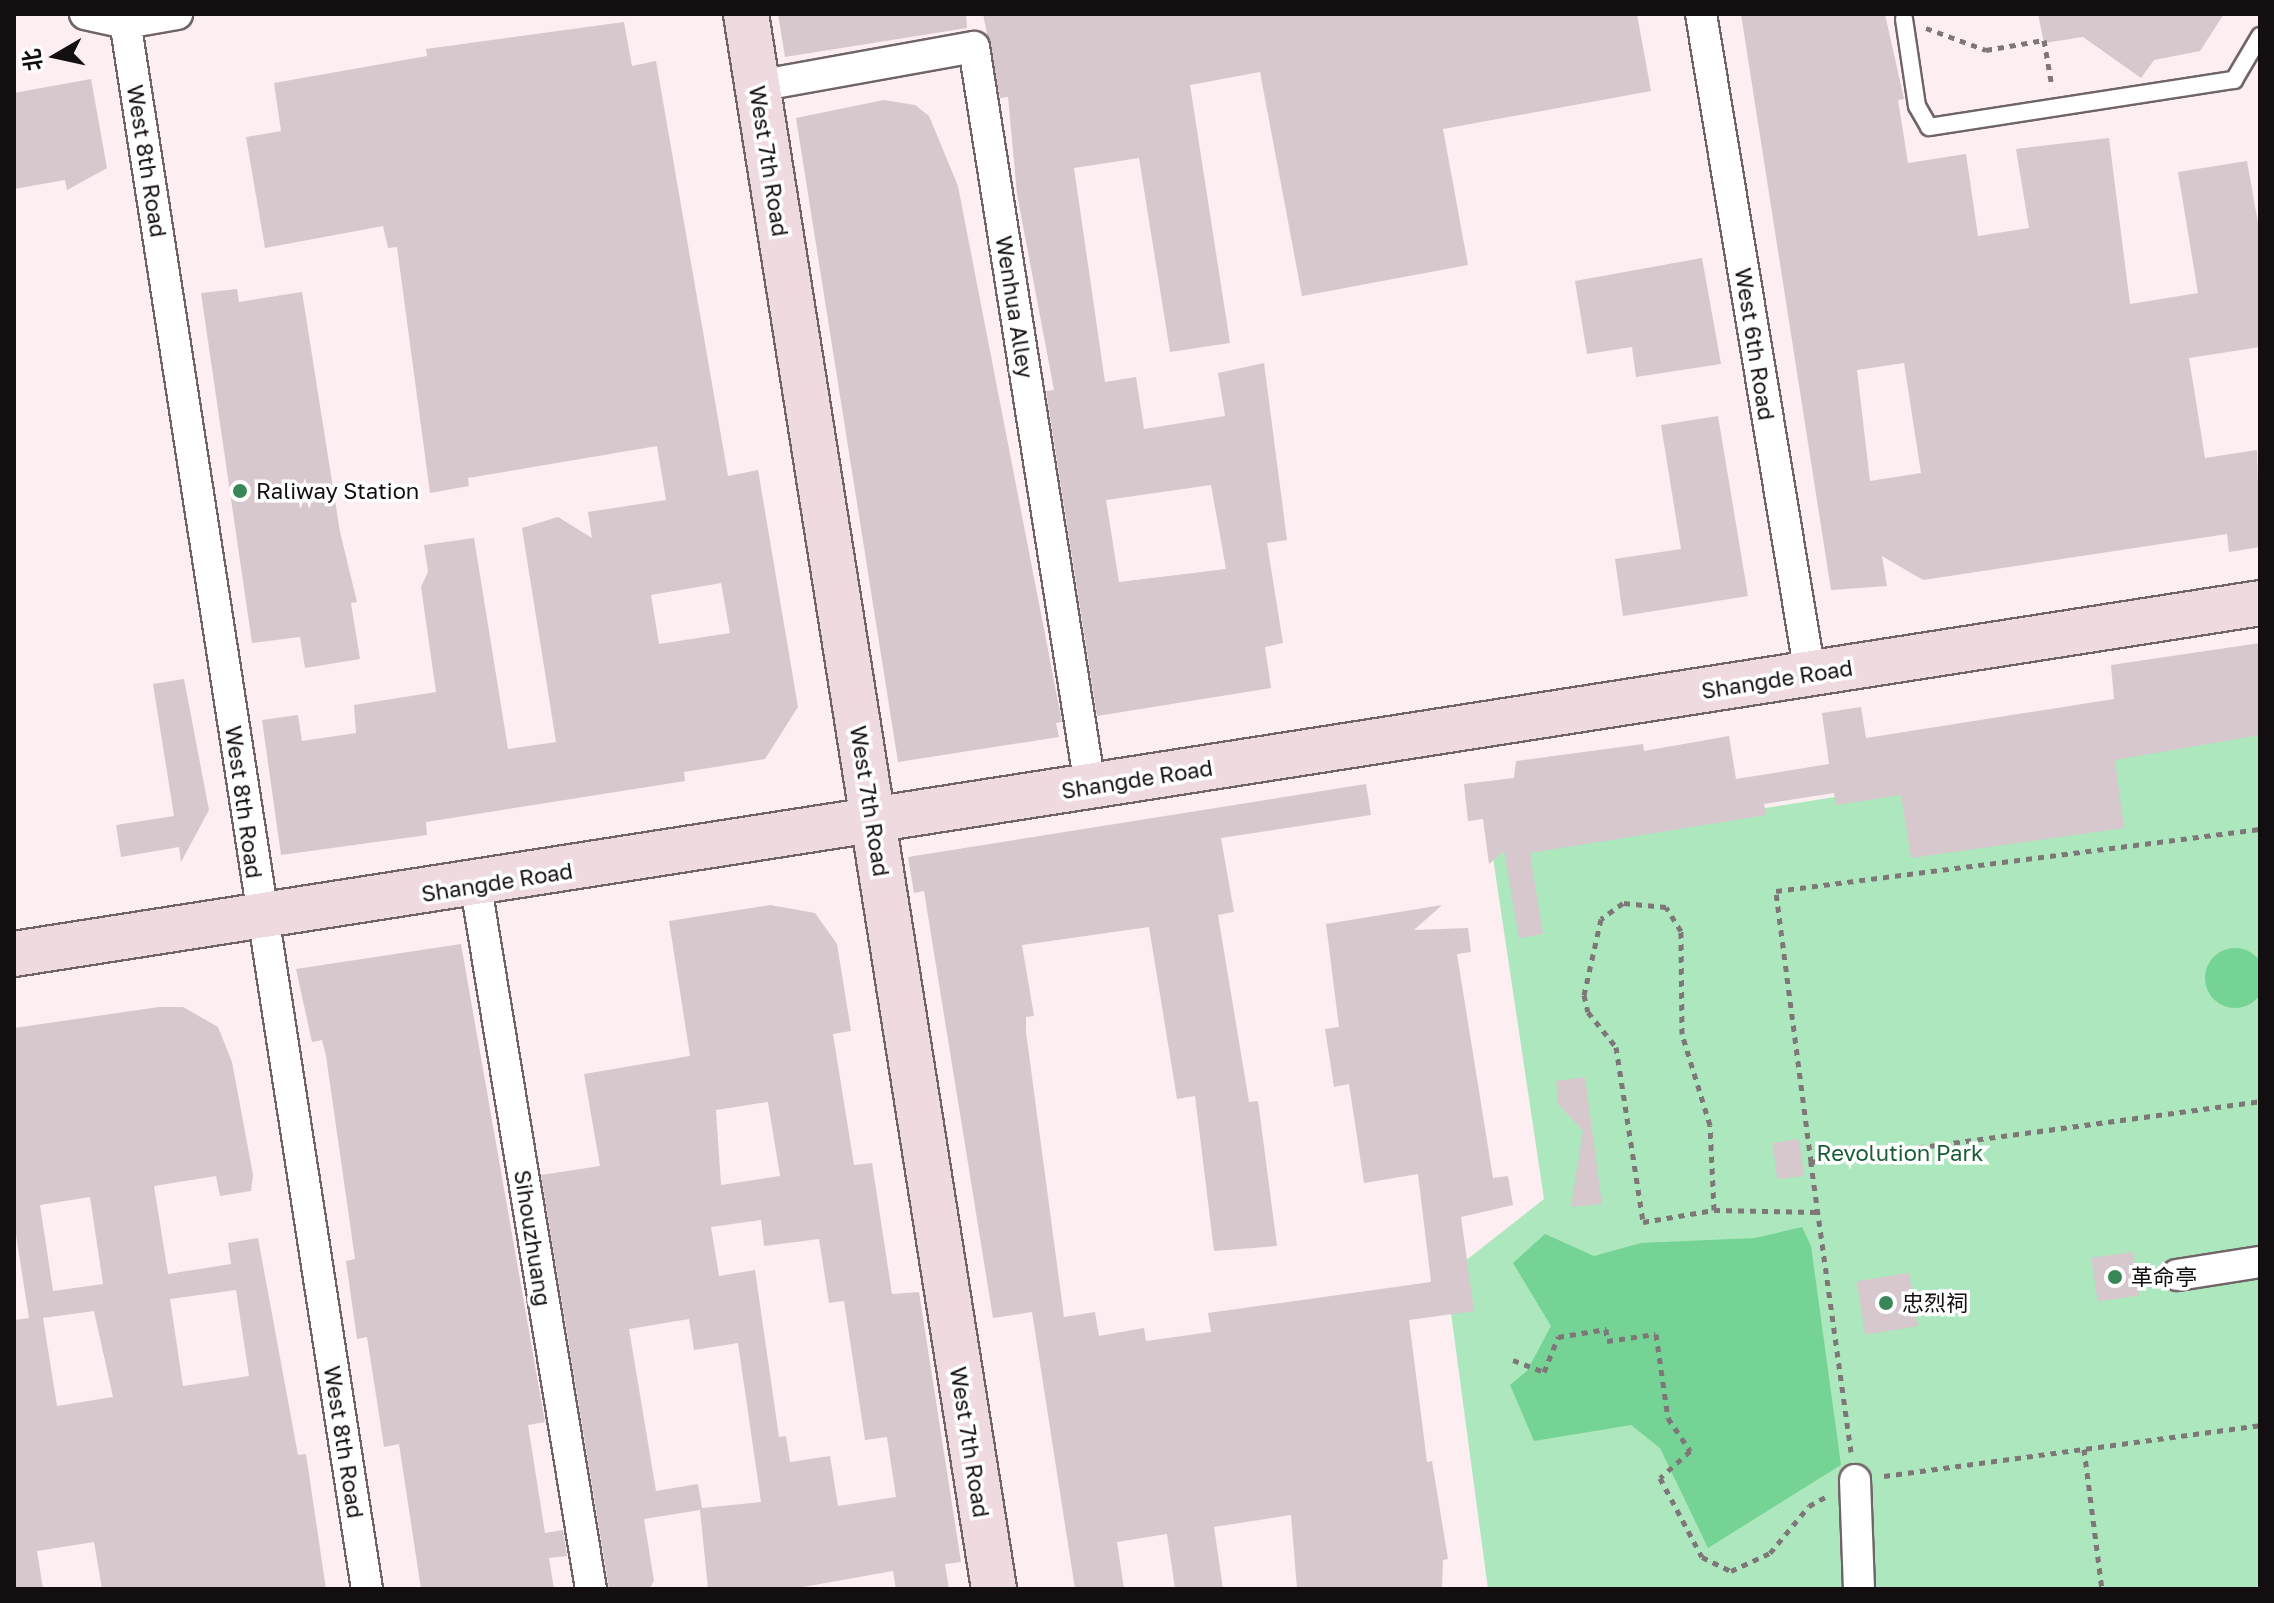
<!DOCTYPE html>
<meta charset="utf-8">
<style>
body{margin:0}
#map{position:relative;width:2274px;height:1603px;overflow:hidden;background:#fceef1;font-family:"Golos Text","Noto Sans SC",sans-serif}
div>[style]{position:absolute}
.green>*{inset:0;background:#ade7be}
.water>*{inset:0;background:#74d395}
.round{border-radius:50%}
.building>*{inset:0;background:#d6c8cc;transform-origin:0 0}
.path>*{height:5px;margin-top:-2.5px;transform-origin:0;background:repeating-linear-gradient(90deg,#7f7678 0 6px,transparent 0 12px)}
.roads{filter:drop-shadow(2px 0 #706467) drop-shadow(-2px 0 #706467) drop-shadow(0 2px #706467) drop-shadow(0 -2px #706467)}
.lane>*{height:16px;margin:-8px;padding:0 8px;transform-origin:8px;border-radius:8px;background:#fff}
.street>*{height:30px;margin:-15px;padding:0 15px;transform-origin:15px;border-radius:15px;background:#fff}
.secondary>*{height:44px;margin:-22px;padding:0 22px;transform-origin:22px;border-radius:22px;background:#efdae0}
.dots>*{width:22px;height:22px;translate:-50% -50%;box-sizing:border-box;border:4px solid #fff;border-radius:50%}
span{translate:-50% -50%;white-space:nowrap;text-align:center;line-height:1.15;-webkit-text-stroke:7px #fff;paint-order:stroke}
.street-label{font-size:22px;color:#130e0f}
.poi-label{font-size:22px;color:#130e0f}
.left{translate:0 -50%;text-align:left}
.park-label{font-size:22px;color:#185d35}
.frame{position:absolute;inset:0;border:16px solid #130e0f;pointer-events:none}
.north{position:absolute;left:16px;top:16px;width:80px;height:80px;-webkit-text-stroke:6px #fff;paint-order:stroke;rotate:261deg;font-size:22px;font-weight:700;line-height:32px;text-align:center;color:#130e0f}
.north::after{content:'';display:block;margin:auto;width:28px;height:36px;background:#130e0f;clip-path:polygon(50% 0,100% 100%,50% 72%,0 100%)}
</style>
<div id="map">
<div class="green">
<i style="clip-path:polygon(2260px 730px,2260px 1589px,1488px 1589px,1446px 1276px,1544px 1199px,1492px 851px)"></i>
</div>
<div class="water">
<i class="round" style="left:2205px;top:948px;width:60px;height:60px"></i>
<i style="clip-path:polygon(1802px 1227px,1811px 1246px,1841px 1465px,1708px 1548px,1660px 1448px,1631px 1425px,1534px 1441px,1510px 1385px,1527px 1371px,1551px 1326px,1513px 1263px,1545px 1234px,1594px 1256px,1641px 1243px,1755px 1238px)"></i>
</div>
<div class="building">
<i style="clip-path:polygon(778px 14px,966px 14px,967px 28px,785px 57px)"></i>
<i style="clip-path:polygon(evenodd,983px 14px,1637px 14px,1651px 91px,1443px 129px,1468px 265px,1302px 296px,1260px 72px,1190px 85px,1230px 343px,1170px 352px,1139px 158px,1074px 168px,1105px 382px,1136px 377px,1144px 429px,1225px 416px,1218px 373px,1264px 363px,1287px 540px,1267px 543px,1283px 643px,1265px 647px,1271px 688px,1097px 716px,1046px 391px,1054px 390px,1017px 194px,1008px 97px,1000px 98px,983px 14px,1211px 485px,1226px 569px,1119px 582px,1106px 500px,1211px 485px)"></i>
<i style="clip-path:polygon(evenodd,1741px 14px,1885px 14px,1904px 99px,1898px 100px,1908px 163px,1966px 154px,1978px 236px,2029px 228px,2016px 149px,2109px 138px,2130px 304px,2198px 293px,2178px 172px,2247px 161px,2260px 234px,2260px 347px,2189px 358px,2205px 458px,2257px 450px,2260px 547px,2229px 552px,2227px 534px,1923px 580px,1882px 556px,1887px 586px,1831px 590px,1741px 14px,1904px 363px,1921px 473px,1870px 481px,1857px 370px,1904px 363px)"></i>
<i style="clip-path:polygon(2038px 14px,2224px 14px,2200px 51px,2154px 60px,2141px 78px,2083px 37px,2044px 43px)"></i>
<i style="clip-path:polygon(evenodd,624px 22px,632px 66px,656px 61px,728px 476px,758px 470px,798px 707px,765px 759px,684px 772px,685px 781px,426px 822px,427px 835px,281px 855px,262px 720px,298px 715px,302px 741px,356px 733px,354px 705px,436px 692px,421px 587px,428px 572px,424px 545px,474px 538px,508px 749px,556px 742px,522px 528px,558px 517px,592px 538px,588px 512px,666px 500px,657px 446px,468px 478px,469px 486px,430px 493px,397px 247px,388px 248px,383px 226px,265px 248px,246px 137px,281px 131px,274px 83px,427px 56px,426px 49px,624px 22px,721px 583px,730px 633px,659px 644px,651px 595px,721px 583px)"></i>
<i style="clip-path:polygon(91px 79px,107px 168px,67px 190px,65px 180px,14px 189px,14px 93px)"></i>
<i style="clip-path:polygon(884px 100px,915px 105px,929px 116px,958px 186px,1062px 722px,1056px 723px,1059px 737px,898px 762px,796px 118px)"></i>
<i style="clip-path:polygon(1702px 258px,1721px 364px,1636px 377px,1632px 347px,1587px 354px,1575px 281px)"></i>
<i style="clip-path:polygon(237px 289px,239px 302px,302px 292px,340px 532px,357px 602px,351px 603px,360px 659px,305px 668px,300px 637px,252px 643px,201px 293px)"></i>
<i style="clip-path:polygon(1718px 416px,1748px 596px,1623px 616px,1615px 559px,1681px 549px,1661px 425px)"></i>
<i style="clip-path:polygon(2260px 643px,2260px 735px,2115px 760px,2124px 828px,1911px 858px,1901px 795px,1836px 805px,1834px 793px,1764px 804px,1766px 815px,1530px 853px,1543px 934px,1519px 938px,1504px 851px,1489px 864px,1483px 819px,1468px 821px,1464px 784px,1514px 778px,1516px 761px,1643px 744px,1644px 751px,1729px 736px,1736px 779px,1829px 764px,1822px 713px,1861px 707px,1866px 738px,2114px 699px,2111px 665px)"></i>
<i style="clip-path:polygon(184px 679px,209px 810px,181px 862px,179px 847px,121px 857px,116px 825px,174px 816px,153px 684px)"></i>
<i style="clip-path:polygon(1366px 784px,1371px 815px,1221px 838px,1234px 912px,1218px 915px,1249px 1102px,1258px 1101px,1277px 1246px,1214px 1251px,1195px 1096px,1177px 1099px,1149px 927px,1022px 945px,1034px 1016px,1026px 1017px,1026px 1032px,1064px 1317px,1095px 1312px,1099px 1336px,1144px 1328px,1146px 1341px,1211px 1332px,1208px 1313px,1431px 1282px,1418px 1174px,1364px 1183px,1349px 1084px,1334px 1087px,1325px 1029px,1339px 1027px,1326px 924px,1442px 905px,1414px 930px,1468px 928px,1471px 952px,1457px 954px,1493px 1178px,1508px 1176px,1513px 1205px,1461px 1217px,1474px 1311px,1409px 1320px,1427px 1462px,1432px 1461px,1448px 1559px,1443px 1560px,1442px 1589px,1297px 1589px,1291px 1515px,1214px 1527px,1223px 1589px,1175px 1589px,1167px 1534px,1117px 1542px,1124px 1589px,1075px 1589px,1032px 1312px,993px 1318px,924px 891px,914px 893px,908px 857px)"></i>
<i style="clip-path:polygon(evenodd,770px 905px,815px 913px,837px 944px,851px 1031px,833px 1034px,854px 1165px,872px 1163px,892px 1294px,919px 1292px,961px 1562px,945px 1564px,949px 1589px,896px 1589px,893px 1571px,792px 1589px,708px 1589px,700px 1510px,644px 1519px,654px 1581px,649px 1589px,609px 1589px,541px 1175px,600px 1166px,584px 1074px,690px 1056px,669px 921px,770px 905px,768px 1102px,780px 1176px,721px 1185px,716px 1110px,768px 1102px,770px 905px,761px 1220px,764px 1246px,819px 1239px,829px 1303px,844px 1301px,865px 1440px,887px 1437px,896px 1497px,838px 1506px,830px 1456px,790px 1462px,786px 1436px,779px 1437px,755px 1270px,719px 1276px,711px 1227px,761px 1220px,770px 905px,689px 1319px,694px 1350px,738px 1343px,761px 1502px,702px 1508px,698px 1484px,656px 1491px,629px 1329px,689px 1319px)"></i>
<i style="clip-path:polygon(461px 944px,545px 1422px,528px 1425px,545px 1533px,563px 1530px,567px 1556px,549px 1558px,554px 1589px,421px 1589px,399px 1444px,384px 1447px,367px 1337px,357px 1339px,346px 1261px,355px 1259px,326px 1056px,322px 1040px,312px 1042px,296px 969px)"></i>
<i style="clip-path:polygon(evenodd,159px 1007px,183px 1007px,218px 1027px,232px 1062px,253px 1175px,251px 1191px,220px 1196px,216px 1176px,154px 1186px,168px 1274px,231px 1264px,228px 1243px,258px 1238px,298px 1455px,306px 1454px,326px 1589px,102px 1589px,94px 1542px,37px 1551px,43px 1589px,14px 1589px,14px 1320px,29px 1318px,14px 1222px,14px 1028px,159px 1007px,90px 1197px,103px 1284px,53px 1291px,40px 1205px,90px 1197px,159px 1007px,236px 1290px,249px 1376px,183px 1386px,170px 1299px,236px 1290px,159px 1007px,94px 1311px,113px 1397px,57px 1406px,43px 1318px,94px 1311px)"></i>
<i style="clip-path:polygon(1585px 1077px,1602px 1204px,1571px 1207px,1583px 1131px,1558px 1104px,1556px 1081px)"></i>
<i style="left:1799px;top:1139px;width:37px;height:27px;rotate:82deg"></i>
<i style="left:2133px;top:1252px;width:44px;height:42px;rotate:82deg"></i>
<i style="left:1909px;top:1273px;width:54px;height:53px;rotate:81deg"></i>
</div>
<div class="path">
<i style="left:1926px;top:28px;width:64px;rotate:20.1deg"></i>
<i style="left:1986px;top:50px;width:59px;rotate:-9.8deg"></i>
<i style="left:2044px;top:40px;width:48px;rotate:80.3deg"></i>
<i style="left:1811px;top:1162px;width:273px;rotate:-97.4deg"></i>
<i style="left:1776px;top:891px;width:488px;rotate:-7.3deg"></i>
<i style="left:1714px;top:1210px;width:85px;rotate:-92.7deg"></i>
<i style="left:1710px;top:1125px;width:95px;rotate:-107.1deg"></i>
<i style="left:1682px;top:1034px;width:103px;rotate:-90.6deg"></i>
<i style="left:1681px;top:931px;width:28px;rotate:-122deg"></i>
<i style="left:1666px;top:907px;width:43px;rotate:-174.7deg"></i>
<i style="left:1623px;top:903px;width:27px;rotate:144deg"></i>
<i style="left:1601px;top:919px;width:78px;rotate:102.6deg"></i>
<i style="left:1584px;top:995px;width:17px;rotate:77deg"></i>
<i style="left:1588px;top:1012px;width:45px;rotate:51.3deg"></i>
<i style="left:1616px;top:1047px;width:177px;rotate:81.2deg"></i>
<i style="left:1643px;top:1222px;width:72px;rotate:-9.6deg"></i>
<i style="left:1714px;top:1210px;width:104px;rotate:1.1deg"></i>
<i style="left:1513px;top:1360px;width:33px;rotate:21deg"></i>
<i style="left:1544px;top:1372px;width:38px;rotate:-68deg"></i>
<i style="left:1558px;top:1337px;width:49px;rotate:-9.5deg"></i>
<i style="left:1606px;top:1329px;width:12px;rotate:85deg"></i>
<i style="left:1607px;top:1341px;width:49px;rotate:-8.1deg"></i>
<i style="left:1656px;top:1334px;width:85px;rotate:81.9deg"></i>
<i style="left:1668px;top:1418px;width:40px;rotate:56deg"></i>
<i style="left:1690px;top:1451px;width:40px;rotate:138deg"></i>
<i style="left:1660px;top:1478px;width:89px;rotate:62deg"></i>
<i style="left:1702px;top:1557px;width:32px;rotate:26deg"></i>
<i style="left:1731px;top:1571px;width:43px;rotate:-24.8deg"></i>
<i style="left:1770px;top:1553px;width:61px;rotate:-50.3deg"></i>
<i style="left:1809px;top:1506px;width:21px;rotate:-29deg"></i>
<i style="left:2084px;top:1449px;width:141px;rotate:82.7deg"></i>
<i style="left:1851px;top:1452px;width:293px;rotate:-97.9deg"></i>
<i style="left:1811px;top:1162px;width:453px;rotate:-7.7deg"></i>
<i style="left:1884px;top:1476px;width:379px;rotate:-7.7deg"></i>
</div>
<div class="roads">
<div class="lane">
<i style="left:1904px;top:19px;width:88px;rotate:81.5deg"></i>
<i style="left:1917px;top:106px;width:24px;rotate:60deg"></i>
<i style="left:1929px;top:127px;width:309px;rotate:-8.8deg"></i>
<i style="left:2234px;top:80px;width:51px;rotate:-59.4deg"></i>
</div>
<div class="street">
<i style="left:85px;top:14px;width:42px;rotate:12.4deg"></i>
<i style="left:126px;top:23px;width:52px;rotate:-10deg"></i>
<i style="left:124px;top:14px;width:1594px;rotate:81.23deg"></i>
<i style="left:1701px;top:14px;width:669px;rotate:80.62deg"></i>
<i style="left:757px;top:86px;width:220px;rotate:-10.2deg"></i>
<i style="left:974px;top:47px;width:748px;rotate:81.08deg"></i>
<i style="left:476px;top:887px;width:711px;rotate:80.7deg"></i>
<i style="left:2177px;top:1275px;width:84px;rotate:-8.9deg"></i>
<i style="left:1855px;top:1480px;width:109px;rotate:87.9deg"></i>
</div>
<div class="secondary">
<i style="left:746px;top:14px;width:1594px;rotate:81.05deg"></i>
<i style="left:14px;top:954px;width:2273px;rotate:-8.88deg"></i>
</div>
</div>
<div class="dots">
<i style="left:240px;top:491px;background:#398756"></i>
<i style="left:2115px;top:1277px;background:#398756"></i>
<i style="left:1886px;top:1303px;background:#398756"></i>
</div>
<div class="street-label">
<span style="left:147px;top:161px;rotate:81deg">West 8th Road</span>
<span style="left:769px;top:161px;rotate:81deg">West 7th Road</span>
<span style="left:1015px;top:307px;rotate:81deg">Wenhua Alley</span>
<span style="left:1755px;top:344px;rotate:81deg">West 6th Road</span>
<span style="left:1777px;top:679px;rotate:-9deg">Shangde Road</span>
<span style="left:1137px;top:779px;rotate:-9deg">Shangde Road</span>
<span style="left:870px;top:801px;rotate:81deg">West 7th Road</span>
<span style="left:244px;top:802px;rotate:82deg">West 8th Road</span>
<span style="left:497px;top:882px;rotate:-9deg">Shangde Road</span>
<span style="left:533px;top:1238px;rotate:81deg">Sihouzhuang</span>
<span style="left:344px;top:1442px;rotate:81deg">West 8th Road</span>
<span style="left:970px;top:1442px;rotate:81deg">West 7th Road</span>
</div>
<div class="poi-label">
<span class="left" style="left:256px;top:491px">Raliway Station</span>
<span class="left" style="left:2131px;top:1277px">革命亭</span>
<span class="left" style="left:1902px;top:1303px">忠烈祠</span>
</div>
<div class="park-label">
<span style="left:1900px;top:1153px">Revolution Park</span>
</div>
<div class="frame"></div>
<div class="north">北</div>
</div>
